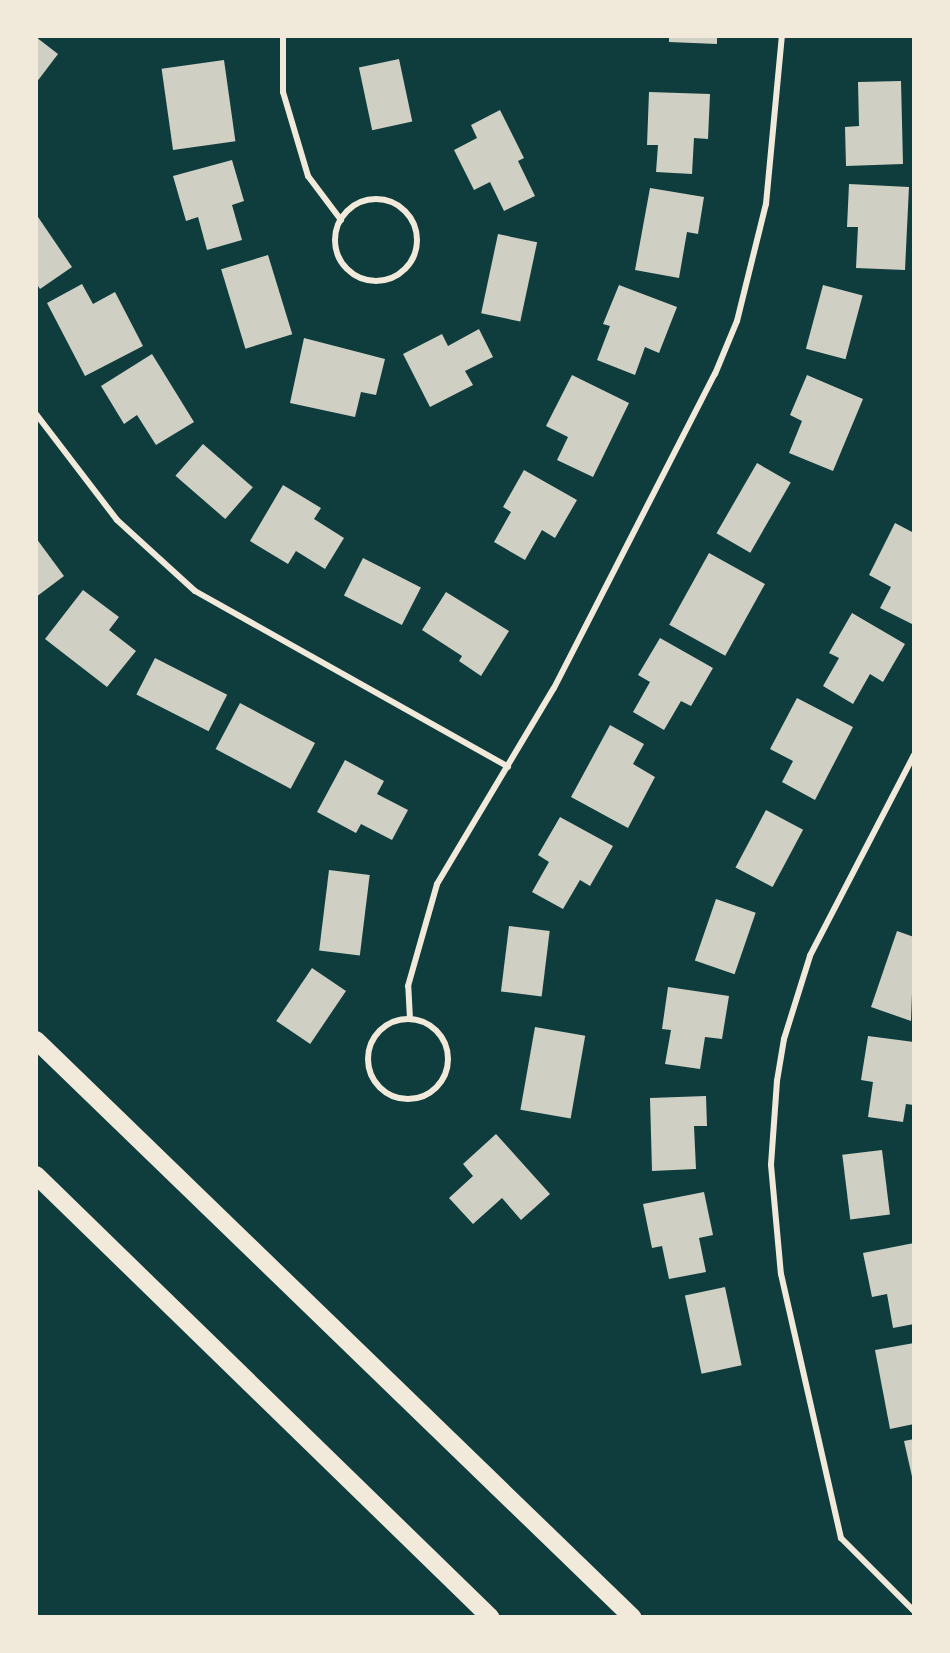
<!DOCTYPE html>
<style>
body{margin:0}
#map{position:relative;width:950px;height:1653px;overflow:hidden;background:#0f3d3e;font-family:"Times New Roman",serif}
div>[style]{position:absolute}
.building>*{inset:0;background:#cfcfc3;transform-origin:0 0}
.minor>*{height:6px;margin:-3px;padding:0 3px;transform-origin:3px;border-radius:3px;background:#f1e9da}
.minor>.ring{margin:-3px;padding:0;box-sizing:content-box;background:none;border:6px solid #f1e9da;border-radius:50%}
.motorway>*{height:18px;margin:-9px;padding:0 9px;transform-origin:9px;border-radius:9px;background:#f1e9da}
span{translate:-50% -50%;white-space:nowrap;text-align:center;line-height:1.15;-webkit-text-stroke:4.5px #f1e9da;paint-order:stroke}
.frame{position:absolute;inset:0;border:38px solid #f1e9da;pointer-events:none}
</style>
<div id="map">
<div class="building">
<i style="clip-path:polygon(669px 36px,717px 36px,717px 44px,669px 42px)"></i>
<i style="clip-path:polygon(36px 37px,58px 54px,36px 83px)"></i>
<i style="left:399px;top:59px;width:64px;height:41px;rotate:78deg"></i>
<i style="left:224px;top:60px;width:82px;height:63px;rotate:82deg"></i>
<i style="clip-path:polygon(901px 81px,903px 164px,846px 166px,845px 127px,859px 126px,858px 82px)"></i>
<i style="clip-path:polygon(649px 92px,710px 94px,708px 139px,694px 138px,692px 174px,656px 172px,658px 145px,647px 145px)"></i>
<i style="clip-path:polygon(500px 110px,524px 158px,518px 161px,535px 196px,504px 211px,490px 182px,474px 190px,454px 150px,477px 138px,471px 125px)"></i>
<i style="clip-path:polygon(232px 160px,244px 201px,232px 205px,242px 240px,207px 250px,198px 217px,186px 221px,173px 176px)"></i>
<i style="clip-path:polygon(849px 184px,909px 187px,905px 270px,856px 268px,858px 227px,847px 227px)"></i>
<i style="clip-path:polygon(650px 188px,704px 197px,698px 234px,687px 232px,679px 278px,635px 270px)"></i>
<i style="clip-path:polygon(36px 214px,72px 267px,40px 289px,36px 283px)"></i>
<i style="left:498px;top:234px;width:40px;height:81px;rotate:12deg"></i>
<i style="left:268px;top:255px;width:83px;height:49px;rotate:73deg"></i>
<i style="clip-path:polygon(82px 284px,93px 304px,115px 292px,143px 346px,85px 376px,47px 303px)"></i>
<i style="clip-path:polygon(619px 285px,677px 307px,659px 353px,645px 347px,635px 375px,597px 360px,610px 326px,603px 324px)"></i>
<i style="left:823px;top:285px;width:41px;height:66px;rotate:15deg"></i>
<i style="clip-path:polygon(479px 329px,493px 357px,465px 371px,473px 385px,430px 407px,403px 354px,442px 334px,448px 346px)"></i>
<i style="clip-path:polygon(304px 338px,385px 359px,376px 395px,361px 392px,355px 417px,290px 403px)"></i>
<i style="clip-path:polygon(152px 354px,194px 422px,156px 445px,137px 415px,124px 424px,101px 386px)"></i>
<i style="clip-path:polygon(572px 375px,629px 403px,593px 477px,557px 460px,568px 437px,546px 426px)"></i>
<i style="clip-path:polygon(807px 375px,863px 399px,833px 471px,789px 453px,802px 421px,790px 415px)"></i>
<i style="left:203px;top:444px;width:66px;height:42px;rotate:41deg"></i>
<i style="left:757px;top:463px;width:39px;height:81px;rotate:30deg"></i>
<i style="clip-path:polygon(524px 470px,577px 500px,555px 538px,542px 530px,525px 560px,494px 542px,511px 512px,503px 507px)"></i>
<i style="clip-path:polygon(283px 485px,321px 508px,314px 519px,344px 538px,325px 569px,296px 551px,288px 564px,250px 541px)"></i>
<i style="clip-path:polygon(895px 523px,914px 533px,914px 625px,880px 608px,891px 587px,869px 575px)"></i>
<i style="clip-path:polygon(36px 538px,64px 576px,36px 597px)"></i>
<i style="left:709px;top:553px;width:64px;height:82px;rotate:29deg"></i>
<i style="left:363px;top:558px;width:65px;height:42px;rotate:27deg"></i>
<i style="clip-path:polygon(83px 590px,119px 617px,109px 630px,136px 651px,107px 687px,45px 639px)"></i>
<i style="clip-path:polygon(446px 592px,509px 631px,481px 676px,459px 661px,462px 656px,422px 630px)"></i>
<i style="clip-path:polygon(852px 613px,905px 644px,883px 682px,870px 674px,853px 704px,823px 686px,839px 658px,829px 653px)"></i>
<i style="clip-path:polygon(660px 638px,713px 668px,691px 706px,681px 701px,664px 730px,633px 712px,650px 682px,638px 675px)"></i>
<i style="left:155px;top:658px;width:81px;height:41px;rotate:27deg"></i>
<i style="clip-path:polygon(797px 698px,853px 727px,815px 800px,782px 782px,793px 761px,770px 749px)"></i>
<i style="left:240px;top:703px;width:85px;height:52px;rotate:28deg"></i>
<i style="clip-path:polygon(610px 725px,644px 744px,633px 764px,655px 777px,628px 828px,571px 797px)"></i>
<i style="clip-path:polygon(345px 760px,384px 781px,377px 794px,408px 810px,392px 840px,361px 824px,356px 833px,317px 812px)"></i>
<i style="left:766px;top:810px;width:42px;height:65px;rotate:28deg"></i>
<i style="clip-path:polygon(560px 817px,613px 846px,590px 886px,580px 880px,563px 909px,532px 892px,549px 862px,538px 855px)"></i>
<i style="left:329px;top:870px;width:41px;height:81px;rotate:7deg"></i>
<i style="left:716px;top:899px;width:42px;height:65px;rotate:19deg"></i>
<i style="left:509px;top:926px;width:41px;height:66px;rotate:7deg"></i>
<i style="clip-path:polygon(897px 931px,914px 937px,911px 1021px,871px 1007px)"></i>
<i style="left:312px;top:968px;width:41px;height:64px;rotate:34deg"></i>
<i style="clip-path:polygon(668px 987px,729px 996px,722px 1039px,705px 1037px,700px 1069px,665px 1064px,671px 1030px,662px 1029px)"></i>
<i style="left:535px;top:1027px;width:51px;height:84px;rotate:10deg"></i>
<i style="clip-path:polygon(868px 1036px,914px 1042px,914px 1105px,906px 1104px,903px 1122px,868px 1117px,873px 1082px,861px 1080px)"></i>
<i style="clip-path:polygon(706px 1096px,707px 1126px,694px 1126px,696px 1169px,652px 1171px,650px 1098px)"></i>
<i style="clip-path:polygon(496px 1134px,550px 1194px,521px 1220px,502px 1198px,473px 1224px,449px 1198px,473px 1176px,463px 1164px)"></i>
<i style="left:882px;top:1150px;width:65px;height:40px;rotate:83deg"></i>
<i style="clip-path:polygon(704px 1192px,713px 1235px,699px 1238px,706px 1272px,669px 1279px,662px 1246px,652px 1248px,643px 1204px)"></i>
<i style="clip-path:polygon(914px 1243px,914px 1324px,893px 1328px,887px 1294px,872px 1297px,863px 1253px)"></i>
<i style="left:725px;top:1287px;width:80px;height:41px;rotate:78deg"></i>
<i style="clip-path:polygon(914px 1343px,914px 1424px,890px 1429px,875px 1350px)"></i>
<i style="clip-path:polygon(914px 1439px,914px 1481px,913px 1481px,904px 1441px)"></i>
</div>
<div class="minor">
<i style="left:283px;top:36px;width:56px;rotate:90deg"></i>
<i style="left:283px;top:92px;width:88px;rotate:73.4deg"></i>
<i style="left:308px;top:176px;width:55px;rotate:53.1deg"></i>
<i class="ring" style="left:335px;top:199px;width:76px;height:76px"></i>
<i style="left:36px;top:414px;width:133px;rotate:52.6deg"></i>
<i style="left:117px;top:520px;width:105px;rotate:42.3deg"></i>
<i style="left:195px;top:591px;width:359px;rotate:29.3deg"></i>
<i style="left:914px;top:755px;width:226px;rotate:117.4deg"></i>
<i style="left:810px;top:956px;width:87px;rotate:107.4deg"></i>
<i style="left:784px;top:1039px;width:43px;rotate:99.5deg"></i>
<i style="left:777px;top:1081px;width:84px;rotate:94.1deg"></i>
<i style="left:771px;top:1165px;width:109px;rotate:84.8deg"></i>
<i style="left:781px;top:1274px;width:271px;rotate:77.2deg"></i>
<i style="left:841px;top:1538px;width:103px;rotate:45deg"></i>
<i style="left:410px;top:1019px;width:33px;rotate:-93deg"></i>
<i style="left:408px;top:986px;width:106px;rotate:-74.1deg"></i>
<i style="left:437px;top:884px;width:228px;rotate:-59.2deg"></i>
<i style="left:554px;top:688px;width:353px;rotate:-62.9deg"></i>
<i style="left:715px;top:374px;width:57px;rotate:-67.5deg"></i>
<i style="left:737px;top:321px;width:121px;rotate:-76.1deg"></i>
<i style="left:766px;top:204px;width:169px;rotate:-84.6deg"></i>
<i class="ring" style="left:368px;top:1019px;width:74px;height:74px"></i>
</div>
<div class="motorway">
<i style="left:36px;top:1040px;width:830px;rotate:44.07deg"></i>
<i style="left:36px;top:1175px;width:634px;rotate:44.23deg"></i>
</div>
<div class="frame"></div>
</div>
